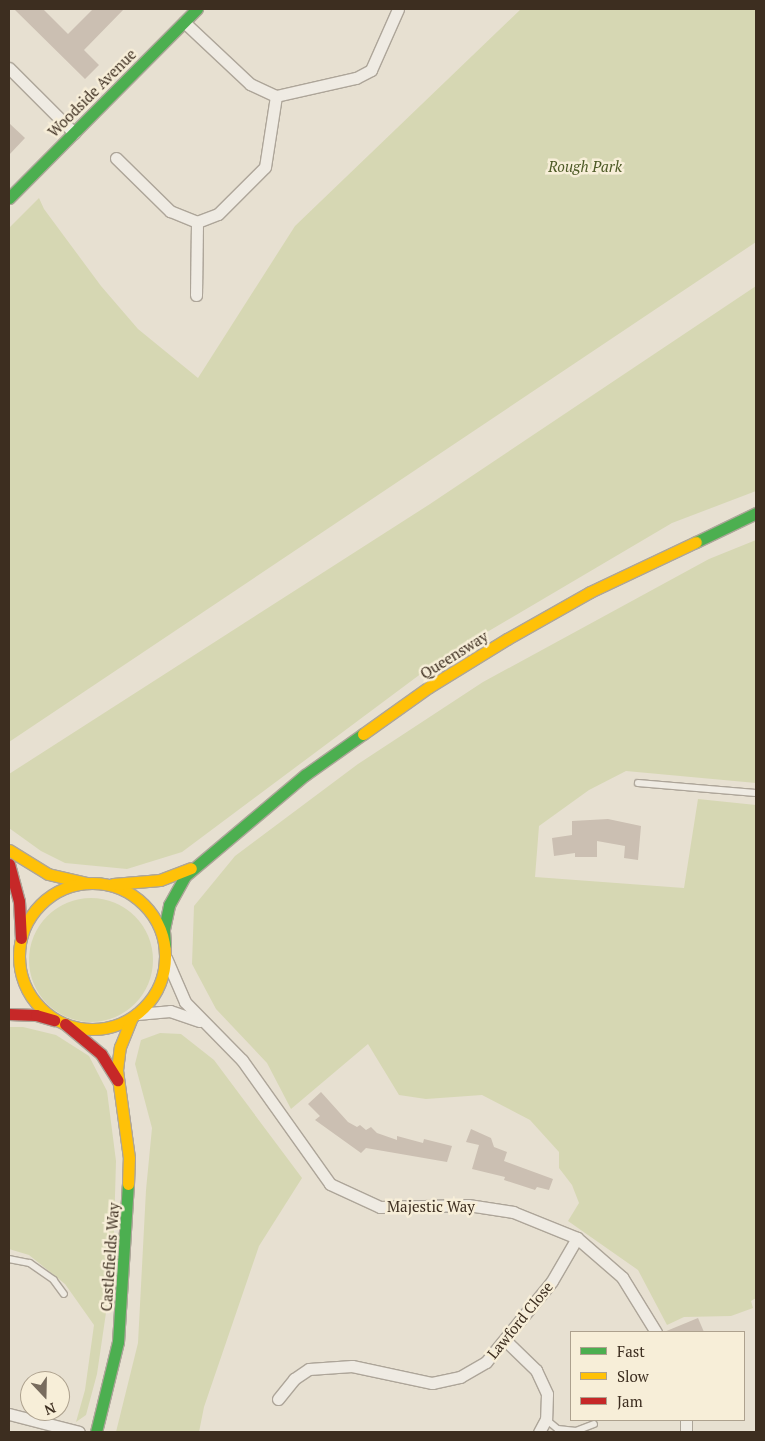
<!DOCTYPE html>
<style>
body{margin:0}
#map{position:relative;width:765px;height:1441px;overflow:hidden;background:#e7e0d1;font-family:"PT Serif",serif}
div>[style]{position:absolute}
.green>*{inset:0;background:#d6d7b3}
.round{border-radius:50%}
.building>*{inset:0;background:#cbbfb2}
.roads{filter:drop-shadow(1px 0 #ada599) drop-shadow(-1px 0 #ada599) drop-shadow(0 1px #ada599) drop-shadow(0 -1px #ada599)}
.lane>*{height:5.5px;margin:-2.75px;padding:0 2.75px;transform-origin:2.75px;border-radius:2.75px;background:#efebe3}
.street>*{height:11px;margin:-5.5px;padding:0 5.5px;transform-origin:5.5px;border-radius:5.5px;background:#efebe3}
.fast>*{height:11px;margin:-5.5px;padding:0 5.5px;transform-origin:5.5px;border-radius:5.5px;background:#4caf50}
.slow>*{height:11px;margin:-5.5px;padding:0 5.5px;transform-origin:5.5px;border-radius:5.5px;background:#ffc107}
.slow>.ring{margin:-5.5px;padding:0;box-sizing:content-box;background:none;border:11px solid #ffc107;border-radius:50%}
.jam>*{height:11px;margin:-5.5px;padding:0 5.5px;transform-origin:5.5px;border-radius:5.5px;background:#c62828}
span{translate:-50% -50%;white-space:nowrap;text-align:center;line-height:1.15;-webkit-text-stroke:5px #f7eed8;paint-order:stroke}
.street-label{font-size:15px;color:#3d2e20}
.park-label{font-size:15px;color:#4d5a26;font-style:italic}
.frame{position:absolute;inset:0;border:10px solid #3d2e20;pointer-events:none}
.legend{position:absolute;left:570px;top:1331px;width:175px;height:90px;box-sizing:border-box;background:#f7eed8;border:1px solid #ada18e;margin:0;padding:6px 9px;list-style:none;font-size:15px;color:#3d2e20}
.legend li{display:flex;align-items:center;gap:10px;height:25px}
.legend b{width:25px;border:1px solid #ada18e}
.north{position:absolute;left:20px;top:1371px;width:50px;height:50px;box-sizing:border-box;background:#f7eed8;border:1px solid #ada18e;border-radius:50%;rotate:159deg;font-size:14px;font-weight:700;line-height:20px;text-align:center;color:#3d2e20}
.north::after{content:'';display:block;margin:auto;width:18px;height:22px;background:#786c5e;clip-path:polygon(50% 0,100% 100%,50% 72%,0 100%)}
</style>
<div id="map">
<div class="green">
<i style="clip-path:polygon(521px 9px,756px 9px,756px 242px,9px 742px,9px 228px,39px 198px,44px 209px,101px 286px,138px 329px,198px 378px,295px 226px)"></i>
<i style="clip-path:polygon(756px 286px,756px 491px,672px 523px,438px 661px,182px 852px,127px 869px,65px 863px,41px 851px,9px 828px,9px 774px,430px 504px)"></i>
<i style="clip-path:polygon(756px 540px,756px 783px,626px 771px,589px 790px,539px 826px,535px 877px,684px 888px,698px 799px,756px 805px,756px 1298px,751px 1301px,753px 1308px,731px 1316px,684px 1317px,667px 1325px,638px 1270px,568px 1221px,579px 1203px,572px 1185px,559px 1168px,559px 1152px,530px 1120px,482px 1095px,426px 1099px,399px 1095px,368px 1044px,291px 1109px,267px 1063px,216px 1009px,192px 964px,194px 906px,235px 856px,358px 764px,483px 682px,709px 559px)"></i>
<i class="round" style="left:29px;top:898px;width:124px;height:124px"></i>
<i style="clip-path:polygon(9px 1027px,23px 1027px,56px 1035px,89px 1056px,107px 1091px,116px 1161px,113px 1265px,97px 1374px,86px 1415px,76px 1422px,85px 1390px,94px 1325px,65px 1284px,29px 1255px,9px 1249px)"></i>
<i style="clip-path:polygon(160px 1033px,181px 1034px,214px 1060px,302px 1178px,259px 1246px,204px 1407px,199px 1432px,116px 1432px,138px 1343px,146px 1190px,152px 1128px,135px 1064px,141px 1040px)"></i>
</div>
<div class="building">
<i style="clip-path:polygon(14px 9px,43px 9px,68px 34px,93px 9px,124px 9px,84px 50px,99px 65px,85px 79px)"></i>
<i style="clip-path:polygon(9px 123px,25px 138px,9px 155px)"></i>
<i style="clip-path:polygon(608px 819px,641px 826px,638px 860px,624px 858px,625px 846px,597px 841px,597px 857px,575px 857px,575px 853px,554px 856px,552px 838px,572px 835px,572px 821px)"></i>
<i style="clip-path:polygon(321px 1092px,348px 1122px,357px 1127px,360px 1125px,366px 1130px,371px 1127px,377px 1133px,397px 1140px,397px 1136px,423px 1143px,424px 1139px,452px 1146px,447px 1162px,366px 1148px,361px 1153px,315px 1120px,320px 1116px,308px 1104px)"></i>
<i style="clip-path:polygon(471px 1129px,491px 1138px,494px 1147px,507px 1152px,504px 1161px,553px 1179px,549px 1190px,537px 1187px,535px 1190px,504px 1180px,505px 1177px,472px 1169px,479px 1145px,466px 1142px)"></i>
<i style="clip-path:polygon(698px 1318px,704px 1332px,664px 1332px)"></i>
</div>
<div class="roads">
<div class="lane">
<i style="left:638px;top:783px;width:118px;rotate:4.8deg"></i>
<i style="left:9px;top:1259px;width:21px;rotate:11deg"></i>
<i style="left:30px;top:1263px;width:29px;rotate:35deg"></i>
<i style="left:54px;top:1280px;width:17px;rotate:54deg"></i>
<i style="left:546px;top:1419px;width:16px;rotate:40deg"></i>
<i style="left:558px;top:1429px;width:18px;rotate:6deg"></i>
<i style="left:576px;top:1431px;width:19px;rotate:-21deg"></i>
</div>
<div class="street">
<i style="left:184px;top:22px;width:91px;rotate:43.2deg"></i>
<i style="left:250px;top:84px;width:29px;rotate:25deg"></i>
<i style="left:276px;top:96px;width:82px;rotate:-12.7deg"></i>
<i style="left:356px;top:78px;width:17px;rotate:-28deg"></i>
<i style="left:371px;top:70px;width:67px;rotate:-66.1deg"></i>
<i style="left:9px;top:68px;width:92px;rotate:45deg"></i>
<i style="left:116px;top:158px;width:76px;rotate:44.5deg"></i>
<i style="left:170px;top:211px;width:29px;rotate:22deg"></i>
<i style="left:197px;top:222px;width:22px;rotate:-21deg"></i>
<i style="left:218px;top:214px;width:66px;rotate:-45deg"></i>
<i style="left:265px;top:167px;width:72px;rotate:-81.2deg"></i>
<i style="left:196px;top:295px;width:73px;rotate:-89.2deg"></i>
<i style="left:166px;top:958px;width:48px;rotate:66.6deg"></i>
<i style="left:185px;top:1002px;width:81px;rotate:45.5deg"></i>
<i style="left:242px;top:1060px;width:152px;rotate:54.6deg"></i>
<i style="left:330px;top:1184px;width:55px;rotate:24.7deg"></i>
<i style="left:380px;top:1207px;width:88px;rotate:-1.3deg"></i>
<i style="left:468px;top:1205px;width:46px;rotate:8.8deg"></i>
<i style="left:513px;top:1212px;width:69px;rotate:22.1deg"></i>
<i style="left:577px;top:1238px;width:60px;rotate:40.9deg"></i>
<i style="left:622px;top:1277px;width:65px;rotate:58.3deg"></i>
<i style="left:137px;top:1014px;width:33px;rotate:-5deg"></i>
<i style="left:170px;top:1011px;width:31px;rotate:19deg"></i>
<i style="left:506px;top:1341px;width:42px;rotate:44deg"></i>
<i style="left:536px;top:1370px;width:26px;rotate:65deg"></i>
<i style="left:547px;top:1394px;width:25px;rotate:92deg"></i>
<i style="left:546px;top:1419px;width:15px;rotate:118deg"></i>
<i style="left:278px;top:1399px;width:26px;rotate:-51deg"></i>
<i style="left:294px;top:1379px;width:18px;rotate:-34deg"></i>
<i style="left:309px;top:1369px;width:43px;rotate:-4deg"></i>
<i style="left:352px;top:1366px;width:82px;rotate:12deg"></i>
<i style="left:432px;top:1383px;width:29px;rotate:-12deg"></i>
<i style="left:460px;top:1377px;width:30px;rotate:-30deg"></i>
<i style="left:486px;top:1362px;width:104px;rotate:-50.8deg"></i>
<i style="left:552px;top:1281px;width:50px;rotate:-59.8deg"></i>
<i style="left:9px;top:1414px;width:72px;rotate:14.4deg"></i>
<i style="left:686px;top:1432px;width:12px;rotate:-90deg"></i>
</div>
<div class="fast">
<i style="left:9px;top:198px;width:267px;rotate:-45.2deg"></i>
<i style="left:696px;top:542px;width:67px;rotate:-25.8deg"></i>
<i style="left:165px;top:945px;width:16px;rotate:-94deg"></i>
<i style="left:164px;top:929px;width:25px;rotate:-78deg"></i>
<i style="left:169px;top:905px;width:33px;rotate:-61deg"></i>
<i style="left:185px;top:876px;width:157px;rotate:-40.1deg"></i>
<i style="left:305px;top:775px;width:71px;rotate:-35.3deg"></i>
<i style="left:96px;top:1432px;width:93px;rotate:-76.3deg"></i>
<i style="left:118px;top:1342px;width:158px;rotate:-86.4deg"></i>
</div>
<div class="slow">
<i style="left:363px;top:734px;width:81px;rotate:-35.5deg"></i>
<i style="left:429px;top:687px;width:92px;rotate:-31.6deg"></i>
<i style="left:507px;top:639px;width:95px;rotate:-29.5deg"></i>
<i style="left:590px;top:592px;width:117px;rotate:-25.3deg"></i>
<i style="left:9px;top:850px;width:46px;rotate:31.6deg"></i>
<i style="left:48px;top:874px;width:39px;rotate:13deg"></i>
<i class="ring" style="left:19px;top:883px;width:135px;height:135px"></i>
<i style="left:113px;top:884px;width:47px;rotate:-4.9deg"></i>
<i style="left:160px;top:880px;width:33px;rotate:-21deg"></i>
<i style="left:128px;top:1184px;width:26px;rotate:-88deg"></i>
<i style="left:129px;top:1158px;width:89px;rotate:-97.8deg"></i>
<i style="left:117px;top:1070px;width:23px;rotate:-83deg"></i>
<i style="left:120px;top:1047px;width:31px;rotate:-68deg"></i>
</div>
<div class="jam">
<i style="left:9px;top:864px;width:38px;rotate:75deg"></i>
<i style="left:19px;top:901px;width:37px;rotate:87deg"></i>
<i style="left:9px;top:1014px;width:27px;rotate:2deg"></i>
<i style="left:36px;top:1015px;width:19px;rotate:16deg"></i>
<i style="left:65px;top:1024px;width:47px;rotate:39.8deg"></i>
<i style="left:101px;top:1054px;width:31px;rotate:58deg"></i>
</div>
</div>
<div class="street-label">
<span style="left:92px;top:93px;rotate:-45deg">Woodside Avenue</span>
<span style="left:454px;top:655px;rotate:-32deg">Queensway</span>
<span style="left:431px;top:1207px">Majestic Way</span>
<span style="left:110px;top:1257px;rotate:-86deg">Castlefields Way</span>
<span style="left:520px;top:1320px;rotate:-51deg">Lawford Close</span>
</div>
<div class="park-label">
<span style="left:585px;top:167px">Rough Park</span>
</div>
<div class="frame"></div>
<ul class="legend">
<li><b style="height:6px;background:#4caf50"></b>Fast</li>
<li><b style="height:6px;background:#ffc107"></b>Slow</li>
<li><b style="height:6px;background:#c62828"></b>Jam</li>
</ul>
<div class="north">N</div>
</div>
